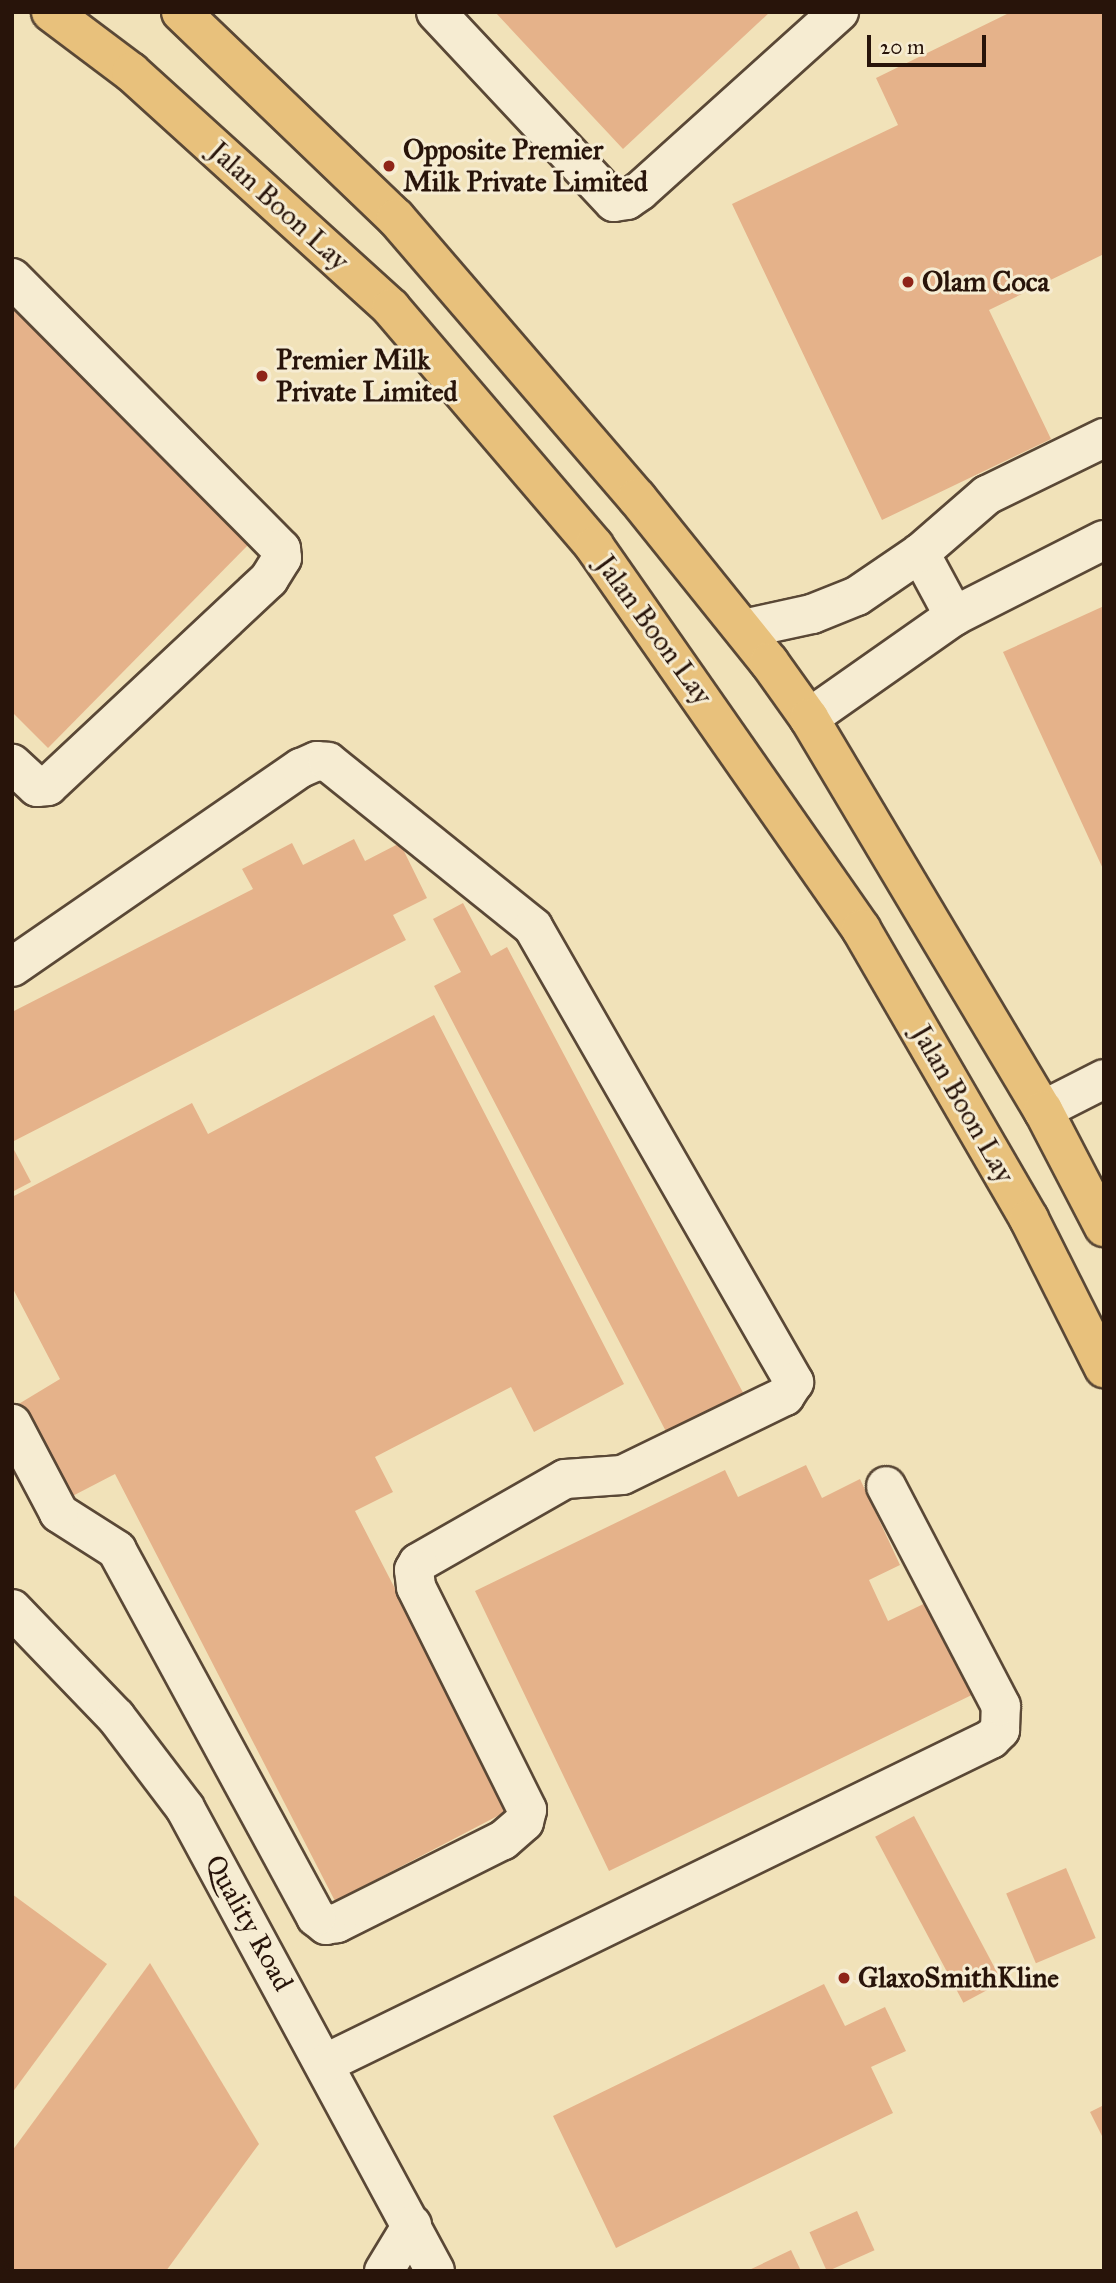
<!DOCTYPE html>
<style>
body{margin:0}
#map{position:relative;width:1116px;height:2283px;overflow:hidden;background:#f1e2b9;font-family:"IM FELL Great Primer",serif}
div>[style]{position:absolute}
.building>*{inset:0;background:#e5b28a;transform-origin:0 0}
.roads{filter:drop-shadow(2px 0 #5a4836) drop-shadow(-2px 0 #5a4836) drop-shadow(0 2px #5a4836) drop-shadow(0 -2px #5a4836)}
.minor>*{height:38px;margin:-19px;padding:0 19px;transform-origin:19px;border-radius:19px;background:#f6ecd2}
.major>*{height:38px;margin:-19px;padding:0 19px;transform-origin:19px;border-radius:19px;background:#e8c17c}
.dots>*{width:19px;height:19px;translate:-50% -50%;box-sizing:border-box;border:4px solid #f6ecd2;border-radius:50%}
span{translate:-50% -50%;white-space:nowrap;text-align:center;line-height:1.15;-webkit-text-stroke:6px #f6ecd2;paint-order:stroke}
.poi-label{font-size:28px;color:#28140a;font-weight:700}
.left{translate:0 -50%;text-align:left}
.street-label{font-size:28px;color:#28140a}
.frame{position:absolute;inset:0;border:14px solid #28140a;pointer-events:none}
.scale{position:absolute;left:867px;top:35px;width:119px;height:32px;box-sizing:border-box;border:4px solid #28140a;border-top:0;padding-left:9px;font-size:21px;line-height:24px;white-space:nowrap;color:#28140a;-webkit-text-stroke:5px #f6ecd2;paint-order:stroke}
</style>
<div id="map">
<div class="building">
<i style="clip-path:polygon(495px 12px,770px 12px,623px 149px)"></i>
<i style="clip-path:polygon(1011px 12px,1104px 12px,1104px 254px,989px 310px,1051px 439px,882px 520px,732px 204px,898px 125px,876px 78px)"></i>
<i style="clip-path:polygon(12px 304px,252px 541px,48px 748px,12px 712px)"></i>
<i style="clip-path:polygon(1104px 606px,1104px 871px,1003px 652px)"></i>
<i style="clip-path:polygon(354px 839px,365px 861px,400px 843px,427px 898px,393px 915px,406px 940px,12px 1142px,12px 1012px,253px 889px,242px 869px,292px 843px,303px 865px)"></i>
<i style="clip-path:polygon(463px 903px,491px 956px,507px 947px,748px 1402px,672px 1443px,434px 986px,461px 972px,433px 919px)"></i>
<i style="clip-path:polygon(434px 1015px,624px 1384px,534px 1432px,511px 1387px,375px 1457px,393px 1492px,355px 1511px,509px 1810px,335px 1901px,115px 1474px,61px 1502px,12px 1408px,60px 1379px,12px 1287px,12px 1197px,192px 1103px,208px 1134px)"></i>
<i style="clip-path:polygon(12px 1146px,31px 1182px,12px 1192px)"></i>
<i style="clip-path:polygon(806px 1465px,822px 1498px,860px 1479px,900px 1565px,869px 1580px,888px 1621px,936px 1598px,980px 1691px,609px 1871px,475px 1591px,725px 1470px,738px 1497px)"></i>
<i style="left:914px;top:1816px;width:188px;height:44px;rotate:62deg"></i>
<i style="left:1066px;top:1868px;width:76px;height:65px;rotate:67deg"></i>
<i style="clip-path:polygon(12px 1894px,107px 1964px,12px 2093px)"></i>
<i style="clip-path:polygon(150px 1963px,259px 2144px,166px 2271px,12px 2271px,12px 2151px)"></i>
<i style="clip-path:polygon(824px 1984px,845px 2026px,885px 2007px,906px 2051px,871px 2067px,893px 2113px,616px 2248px,553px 2116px)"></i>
<i style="clip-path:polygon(1104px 2105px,1104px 2140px,1090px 2112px)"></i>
<i style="left:857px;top:2211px;width:43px;height:52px;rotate:66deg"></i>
<i style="clip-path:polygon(791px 2250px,801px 2271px,747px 2271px)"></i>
</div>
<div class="roads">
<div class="minor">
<i style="left:436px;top:12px;width:260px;rotate:46.9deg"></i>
<i style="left:614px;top:202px;width:13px;rotate:-9deg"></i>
<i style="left:627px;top:200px;width:16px;rotate:-35deg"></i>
<i style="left:640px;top:191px;width:268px;rotate:-42deg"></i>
<i style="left:12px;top:278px;width:382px;rotate:45.2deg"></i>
<i style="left:281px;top:549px;width:9px;rotate:84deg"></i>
<i style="left:282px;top:558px;width:25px;rotate:122deg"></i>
<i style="left:269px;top:579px;width:303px;rotate:136.9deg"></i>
<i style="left:48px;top:786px;width:11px;rotate:175deg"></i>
<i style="left:37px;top:787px;width:34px;rotate:-137deg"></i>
<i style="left:920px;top:553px;width:72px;rotate:61.6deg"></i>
<i style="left:743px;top:629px;width:71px;rotate:-12.3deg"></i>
<i style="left:812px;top:614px;width:48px;rotate:-21.8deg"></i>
<i style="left:857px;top:596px;width:76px;rotate:-34.3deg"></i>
<i style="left:920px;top:553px;width:89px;rotate:-40.9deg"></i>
<i style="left:987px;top:495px;width:130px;rotate:-26deg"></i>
<i style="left:809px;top:718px;width:177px;rotate:-35.1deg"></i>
<i style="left:954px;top:616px;width:168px;rotate:-26.9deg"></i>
<i style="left:12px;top:967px;width:351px;rotate:-34.6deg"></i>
<i style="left:301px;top:768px;width:17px;rotate:-24deg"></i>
<i style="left:317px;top:761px;width:11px;rotate:5deg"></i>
<i style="left:328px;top:762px;width:263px;rotate:38.8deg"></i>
<i style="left:533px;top:927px;width:525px;rotate:60.16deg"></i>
<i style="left:794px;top:1382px;width:17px;rotate:123deg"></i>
<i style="left:785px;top:1396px;width:181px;rotate:154.1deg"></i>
<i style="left:622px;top:1475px;width:57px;rotate:176deg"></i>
<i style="left:565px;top:1479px;width:169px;rotate:150.3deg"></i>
<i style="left:418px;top:1563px;width:8px;rotate:120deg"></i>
<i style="left:414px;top:1570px;width:17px;rotate:83deg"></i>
<i style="left:416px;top:1587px;width:249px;rotate:63.5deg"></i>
<i style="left:527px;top:1810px;width:12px;rotate:104deg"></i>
<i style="left:524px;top:1822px;width:28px;rotate:139deg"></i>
<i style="left:503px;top:1840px;width:186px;rotate:153.4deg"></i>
<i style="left:337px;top:1923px;width:11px;rotate:170deg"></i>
<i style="left:326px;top:1925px;width:13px;rotate:-141deg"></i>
<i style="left:316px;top:1917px;width:417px;rotate:-118.5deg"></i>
<i style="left:117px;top:1550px;width:69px;rotate:-147.5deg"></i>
<i style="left:59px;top:1513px;width:101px;rotate:-117.8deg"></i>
<i style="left:1043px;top:1110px;width:68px;rotate:-26.9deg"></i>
<i style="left:12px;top:1609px;width:150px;rotate:46.1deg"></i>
<i style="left:116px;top:1717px;width:114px;rotate:52.8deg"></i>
<i style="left:185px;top:1808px;width:526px;rotate:61.63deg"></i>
<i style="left:326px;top:2063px;width:740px;rotate:-25.98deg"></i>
<i style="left:991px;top:1739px;width:13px;rotate:-45deg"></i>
<i style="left:1000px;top:1730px;width:24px;rotate:-88deg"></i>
<i style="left:1001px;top:1706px;width:248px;rotate:-117.6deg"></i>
<i style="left:384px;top:2271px;width:54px;rotate:-58.7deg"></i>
</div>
<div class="major">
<i style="left:51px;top:12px;width:100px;rotate:36.9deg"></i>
<i style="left:131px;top:72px;width:351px;rotate:42.2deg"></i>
<i style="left:391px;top:308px;width:313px;rotate:49.5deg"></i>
<i style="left:594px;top:546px;width:467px;rotate:55.1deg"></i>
<i style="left:861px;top:929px;width:335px;rotate:59.9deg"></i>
<i style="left:1029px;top:1219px;width:167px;rotate:63.3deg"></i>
<i style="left:181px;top:12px;width:298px;rotate:43.8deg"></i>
<i style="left:396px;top:218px;width:369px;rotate:49.3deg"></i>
<i style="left:637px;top:498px;width:211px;rotate:51.2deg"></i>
<i style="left:769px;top:662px;width:69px;rotate:54.5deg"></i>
<i style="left:809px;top:718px;width:457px;rotate:59.2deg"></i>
<i style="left:1043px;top:1110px;width:132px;rotate:62.5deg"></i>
</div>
</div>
<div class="dots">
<i style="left:389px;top:166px;background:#8f2418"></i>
<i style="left:908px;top:282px;background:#8f2418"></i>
<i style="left:262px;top:376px;background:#8f2418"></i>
<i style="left:844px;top:1978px;background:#8f2418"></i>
</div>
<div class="poi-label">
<span class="left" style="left:403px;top:166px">Opposite Premier<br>Milk Private Limited</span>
<span class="left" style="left:922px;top:282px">Olam Coca</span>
<span class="left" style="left:276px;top:376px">Premier Milk<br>Private Limited</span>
<span class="left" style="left:858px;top:1978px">GlaxoSmithKline</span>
</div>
<div class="street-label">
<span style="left:279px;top:206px;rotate:42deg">Jalan Boon Lay</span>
<span style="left:654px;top:630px;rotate:54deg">Jalan Boon Lay</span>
<span style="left:963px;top:1104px;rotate:60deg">Jalan Boon Lay</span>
<span style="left:249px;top:1923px;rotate:61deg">Quality Road</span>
</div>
<div class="frame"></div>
<div class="scale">20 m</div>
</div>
